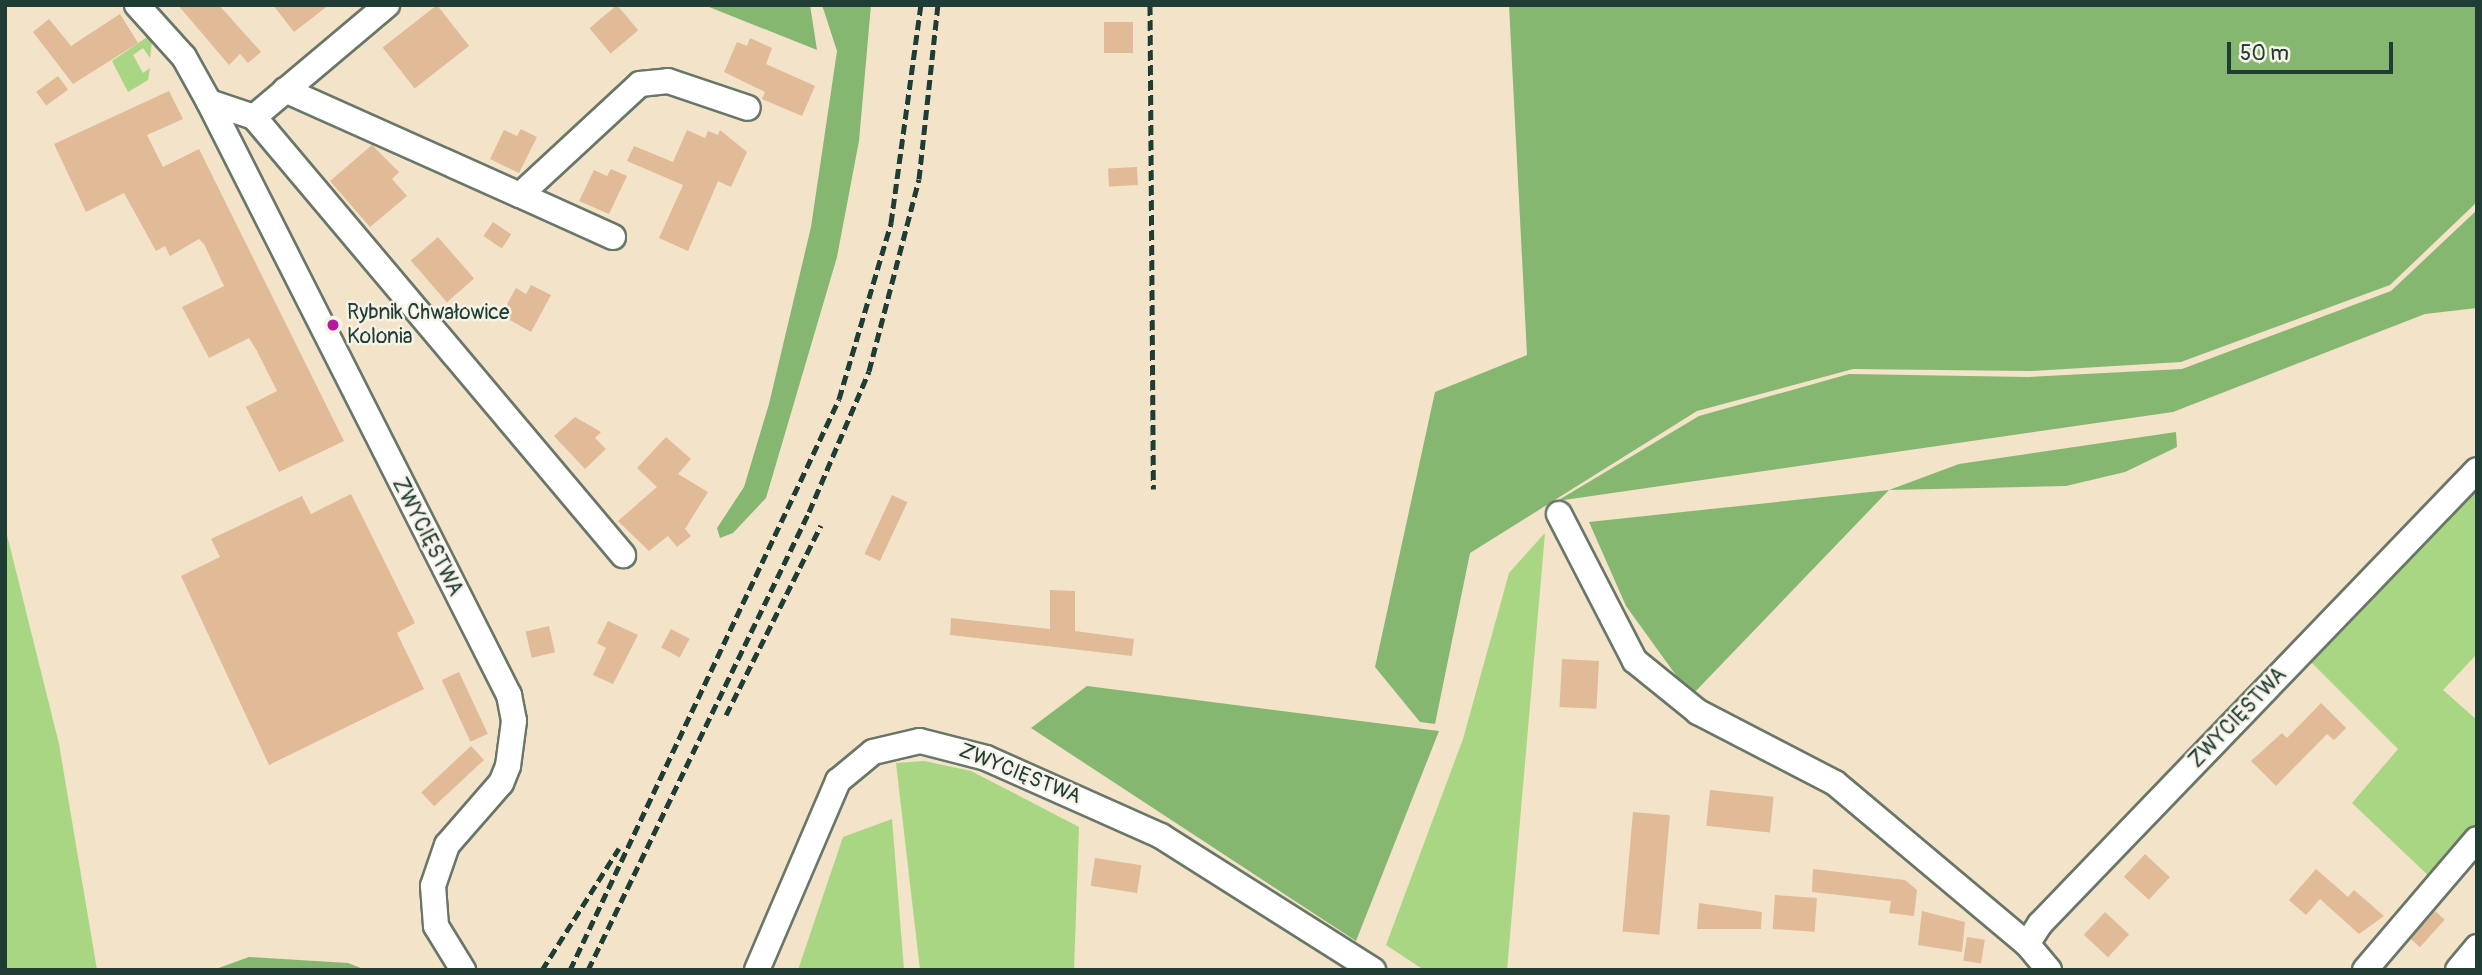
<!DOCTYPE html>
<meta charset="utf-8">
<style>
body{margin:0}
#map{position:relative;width:2482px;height:975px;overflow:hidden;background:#f2e3c9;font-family:Pangolin,sans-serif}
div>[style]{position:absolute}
.green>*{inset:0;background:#a8d683}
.forest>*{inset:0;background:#86b771}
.building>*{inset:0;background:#e1ba98;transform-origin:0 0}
.roads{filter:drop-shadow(2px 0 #697768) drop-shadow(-2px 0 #697768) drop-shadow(0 2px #697768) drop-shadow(0 -2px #697768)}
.minor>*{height:24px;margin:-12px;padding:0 12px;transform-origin:12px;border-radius:12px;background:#fff}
.rail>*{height:5px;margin-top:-2.5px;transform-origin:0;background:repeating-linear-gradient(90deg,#1f3d34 0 10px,transparent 0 15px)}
.dots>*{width:19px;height:19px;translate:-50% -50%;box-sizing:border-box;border:4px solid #f7f3e8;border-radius:50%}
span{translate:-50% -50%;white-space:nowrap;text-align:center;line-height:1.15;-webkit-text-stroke:5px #f7f3e8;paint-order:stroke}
.poi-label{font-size:21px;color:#1f3d34}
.left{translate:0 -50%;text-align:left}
.street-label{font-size:21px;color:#1f3d34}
.frame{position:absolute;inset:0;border:7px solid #1f3d34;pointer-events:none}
.scale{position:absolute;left:2227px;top:42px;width:166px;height:32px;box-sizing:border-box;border:4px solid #1f3d34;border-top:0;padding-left:9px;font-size:21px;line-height:24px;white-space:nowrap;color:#1f3d34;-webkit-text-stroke:5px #f7f3e8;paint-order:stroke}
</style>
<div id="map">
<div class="green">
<i style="clip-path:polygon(153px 33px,150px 58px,143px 48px,133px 55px,143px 73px,150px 68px,148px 80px,128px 92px,112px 61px)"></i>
<i style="clip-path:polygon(2477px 487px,2477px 654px,2443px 690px,2477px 720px,2477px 828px,2433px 880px,2352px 803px,2398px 749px,2310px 661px)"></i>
<i style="clip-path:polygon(5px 527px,59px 744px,97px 970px,5px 970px)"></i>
<i style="clip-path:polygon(1545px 533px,1507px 970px,1424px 970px,1386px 945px,1463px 739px,1509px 573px)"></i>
<i style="clip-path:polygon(924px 761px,971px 771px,1079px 827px,1074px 970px,920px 970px,896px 763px)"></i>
<i style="clip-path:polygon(892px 819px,904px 970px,798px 970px,843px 837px)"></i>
</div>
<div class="forest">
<i style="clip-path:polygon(702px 5px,810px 5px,817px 50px,709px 7px)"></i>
<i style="clip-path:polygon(822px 5px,871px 5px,859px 141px,837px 257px,766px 498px,733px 533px,720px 538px,717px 528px,744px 487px,769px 404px,811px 227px,837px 51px)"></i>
<i style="clip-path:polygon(1509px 5px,2477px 5px,2477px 202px,2390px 285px,2181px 362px,2030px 371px,1853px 369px,1697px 411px,1470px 553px,1435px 724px,1420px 722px,1375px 667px,1435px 392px,1527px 355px)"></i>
<i style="clip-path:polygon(2477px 210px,2477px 308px,2425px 314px,2173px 412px,1557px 501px,1699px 416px,1849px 374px,2028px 377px,2182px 369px,2391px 291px)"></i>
<i style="clip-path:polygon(2176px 432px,2177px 447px,2125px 472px,2066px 486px,1889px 490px,1691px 696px,1626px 606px,1589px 522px,1889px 490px,1959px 464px)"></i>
<i style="clip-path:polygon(1087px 686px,1439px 731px,1356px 941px,1031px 728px)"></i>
<i style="clip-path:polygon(249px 957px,348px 963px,366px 970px,213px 970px)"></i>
</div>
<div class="building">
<i style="clip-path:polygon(178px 5px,219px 5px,261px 52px,248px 63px,240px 54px,229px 65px)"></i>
<i style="clip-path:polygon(273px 5px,329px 5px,294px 32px)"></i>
<i style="left:437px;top:5px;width:52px;height:69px;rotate:52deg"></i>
<i style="left:617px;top:5px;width:33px;height:36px;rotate:50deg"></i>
<i style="clip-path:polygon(120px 14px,138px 43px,73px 84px,33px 32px,49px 19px,71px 46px)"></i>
<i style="left:1104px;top:22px;width:29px;height:31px"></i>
<i style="clip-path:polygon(750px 38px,772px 48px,766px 64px,815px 86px,802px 116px,762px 99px,765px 92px,724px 72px,737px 42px,747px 46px)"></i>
<i style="left:58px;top:76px;width:17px;height:27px;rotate:54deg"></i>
<i style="clip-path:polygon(169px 91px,183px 119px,147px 135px,163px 167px,199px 149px,344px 441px,279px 472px,246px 407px,277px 391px,257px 351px,249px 338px,209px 358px,182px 307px,224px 286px,204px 244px,199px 239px,170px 256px,165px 246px,156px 251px,124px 193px,86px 212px,54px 144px)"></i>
<i style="clip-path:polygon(521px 129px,537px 137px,519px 173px,490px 159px,504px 130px,517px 136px)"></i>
<i style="clip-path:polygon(687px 130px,705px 138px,708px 131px,718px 135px,720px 130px,747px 152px,731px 187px,718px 181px,688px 251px,659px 238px,683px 185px,627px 161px,634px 146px,673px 162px)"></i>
<i style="clip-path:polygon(372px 145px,399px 172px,392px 179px,407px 196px,370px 227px,330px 181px)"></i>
<i style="left:1137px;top:167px;width:18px;height:29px;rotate:87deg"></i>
<i style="clip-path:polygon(611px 169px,627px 176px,609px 214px,579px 201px,594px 170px,607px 176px)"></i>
<i style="left:493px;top:222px;width:22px;height:17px;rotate:34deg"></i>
<i style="left:438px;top:237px;width:55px;height:36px;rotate:49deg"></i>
<i style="clip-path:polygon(531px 285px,551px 295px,531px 332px,501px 315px,516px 288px,526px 294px)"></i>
<i style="clip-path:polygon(575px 417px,601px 432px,595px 438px,606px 449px,585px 469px,554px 436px)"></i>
<i style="clip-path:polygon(666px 437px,691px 459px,678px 474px,708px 492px,685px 529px,691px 536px,677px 547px,668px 536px,649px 551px,618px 521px,657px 487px,637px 468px)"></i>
<i style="clip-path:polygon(351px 494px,415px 623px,397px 633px,424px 689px,269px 765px,181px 576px,220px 557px,211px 539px,302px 496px,311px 514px)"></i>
<i style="left:892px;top:495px;width:17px;height:65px;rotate:25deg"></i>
<i style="clip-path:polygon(1050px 590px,1075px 591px,1075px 631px,1134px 639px,1132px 656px,950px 635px,951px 618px,1050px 629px)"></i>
<i style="clip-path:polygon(608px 621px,638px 635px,613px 684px,593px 675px,606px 648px,597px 643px)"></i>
<i style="left:549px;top:626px;width:27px;height:24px;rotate:77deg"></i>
<i style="left:671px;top:629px;width:21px;height:21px;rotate:28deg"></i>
<i style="left:1562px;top:659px;width:37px;height:48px;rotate:3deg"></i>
<i style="left:459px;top:672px;width:68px;height:19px;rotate:65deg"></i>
<i style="clip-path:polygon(2321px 703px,2346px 728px,2334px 740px,2327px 734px,2276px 786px,2251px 761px,2282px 733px,2287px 738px)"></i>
<i style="left:471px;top:746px;width:19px;height:68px;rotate:47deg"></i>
<i style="left:1710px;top:790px;width:64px;height:36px;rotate:6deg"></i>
<i style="left:1633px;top:812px;width:37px;height:120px;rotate:5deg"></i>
<i style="left:2145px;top:854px;width:34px;height:31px;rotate:43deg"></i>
<i style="left:1095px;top:858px;width:47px;height:28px;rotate:9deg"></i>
<i style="clip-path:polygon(1813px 869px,1905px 880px,1917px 890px,1914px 916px,1889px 913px,1891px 901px,1812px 892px)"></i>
<i style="clip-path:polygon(2316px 869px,2348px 897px,2354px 890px,2384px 916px,2359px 934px,2320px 899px,2306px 915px,2289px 900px)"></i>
<i style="left:1775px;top:895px;width:42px;height:34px;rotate:4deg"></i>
<i style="clip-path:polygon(1699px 903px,1762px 912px,1761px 929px,1697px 929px)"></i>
<i style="clip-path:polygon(1922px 911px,1965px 922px,1962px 952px,1918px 945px)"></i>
<i style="left:2435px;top:911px;width:13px;height:37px;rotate:42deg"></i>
<i style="left:2105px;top:912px;width:33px;height:31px;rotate:43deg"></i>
<i style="left:1967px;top:937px;width:18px;height:24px;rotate:9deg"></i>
</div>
<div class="roads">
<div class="minor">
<i style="left:137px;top:5px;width:70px;rotate:47.9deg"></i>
<i style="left:184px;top:57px;width:51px;rotate:60.9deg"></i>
<i style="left:209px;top:102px;width:665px;rotate:63.17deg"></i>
<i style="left:509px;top:695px;width:26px;rotate:79deg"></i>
<i style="left:514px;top:721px;width:45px;rotate:97.6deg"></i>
<i style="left:508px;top:766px;width:18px;rotate:112deg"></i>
<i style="left:501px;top:783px;width:82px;rotate:131.1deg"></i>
<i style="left:447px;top:845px;width:43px;rotate:108.9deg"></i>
<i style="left:433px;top:886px;width:40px;rotate:85.7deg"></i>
<i style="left:436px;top:926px;width:52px;rotate:58.5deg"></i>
<i style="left:285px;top:90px;width:257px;rotate:24.1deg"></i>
<i style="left:209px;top:102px;width:47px;rotate:18.4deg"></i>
<i style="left:254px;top:117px;width:573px;rotate:49.89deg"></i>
<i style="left:254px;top:117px;width:174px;rotate:-40.1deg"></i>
<i style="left:613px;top:237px;width:102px;rotate:-155.7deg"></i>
<i style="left:520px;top:195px;width:163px;rotate:-42.8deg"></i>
<i style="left:640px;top:84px;width:28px;rotate:-6deg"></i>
<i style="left:668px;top:81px;width:84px;rotate:18.6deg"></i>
<i style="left:1559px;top:514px;width:165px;rotate:62.7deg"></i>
<i style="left:1635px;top:661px;width:81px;rotate:39deg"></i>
<i style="left:1698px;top:712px;width:154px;rotate:27.4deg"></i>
<i style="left:1835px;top:783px;width:251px;rotate:40deg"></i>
<i style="left:757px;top:970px;width:206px;rotate:-66.8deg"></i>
<i style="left:838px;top:781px;width:45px;rotate:-39.6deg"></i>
<i style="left:873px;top:752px;width:48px;rotate:-13.2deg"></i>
<i style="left:920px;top:741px;width:68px;rotate:14.4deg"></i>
<i style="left:986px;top:758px;width:192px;rotate:24deg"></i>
<i style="left:1161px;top:836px;width:251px;rotate:32.3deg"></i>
<i style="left:2049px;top:970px;width:34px;rotate:-130deg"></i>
<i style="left:2027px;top:944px;width:24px;rotate:-57deg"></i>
<i style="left:2040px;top:924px;width:630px;rotate:-46.09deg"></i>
<i style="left:2365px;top:970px;width:172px;rotate:-49.5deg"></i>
<i style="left:2458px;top:970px;width:30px;rotate:-50deg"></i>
</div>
</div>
<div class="rail">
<i style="left:1150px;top:5px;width:484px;rotate:89.6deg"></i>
<i style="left:726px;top:715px;width:212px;rotate:-63.4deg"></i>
<i style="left:542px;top:970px;width:144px;rotate:-57.7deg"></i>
<i style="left:570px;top:970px;width:631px;rotate:-64.77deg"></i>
<i style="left:839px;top:399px;width:184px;rotate:-73.5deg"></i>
<i style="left:891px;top:223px;width:220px;rotate:-82.2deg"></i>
<i style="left:588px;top:970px;width:509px;rotate:-64.24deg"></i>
<i style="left:809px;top:512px;width:153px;rotate:-66.9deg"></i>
<i style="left:869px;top:371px;width:198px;rotate:-75.4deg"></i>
<i style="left:919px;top:179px;width:175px;rotate:-83.8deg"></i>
</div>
<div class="dots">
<i style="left:333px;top:325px;background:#b5179e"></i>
</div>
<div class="poi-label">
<span class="left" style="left:347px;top:325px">Rybnik Chwałowice<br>Kolonia</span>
</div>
<div class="street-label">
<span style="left:427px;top:537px;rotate:63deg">ZWYCIĘSTWA</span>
<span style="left:2238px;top:718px;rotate:-46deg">ZWYCIĘSTWA</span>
<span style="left:1020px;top:774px;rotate:22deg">ZWYCIĘSTWA</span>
</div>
<div class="frame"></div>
<div class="scale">50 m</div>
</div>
